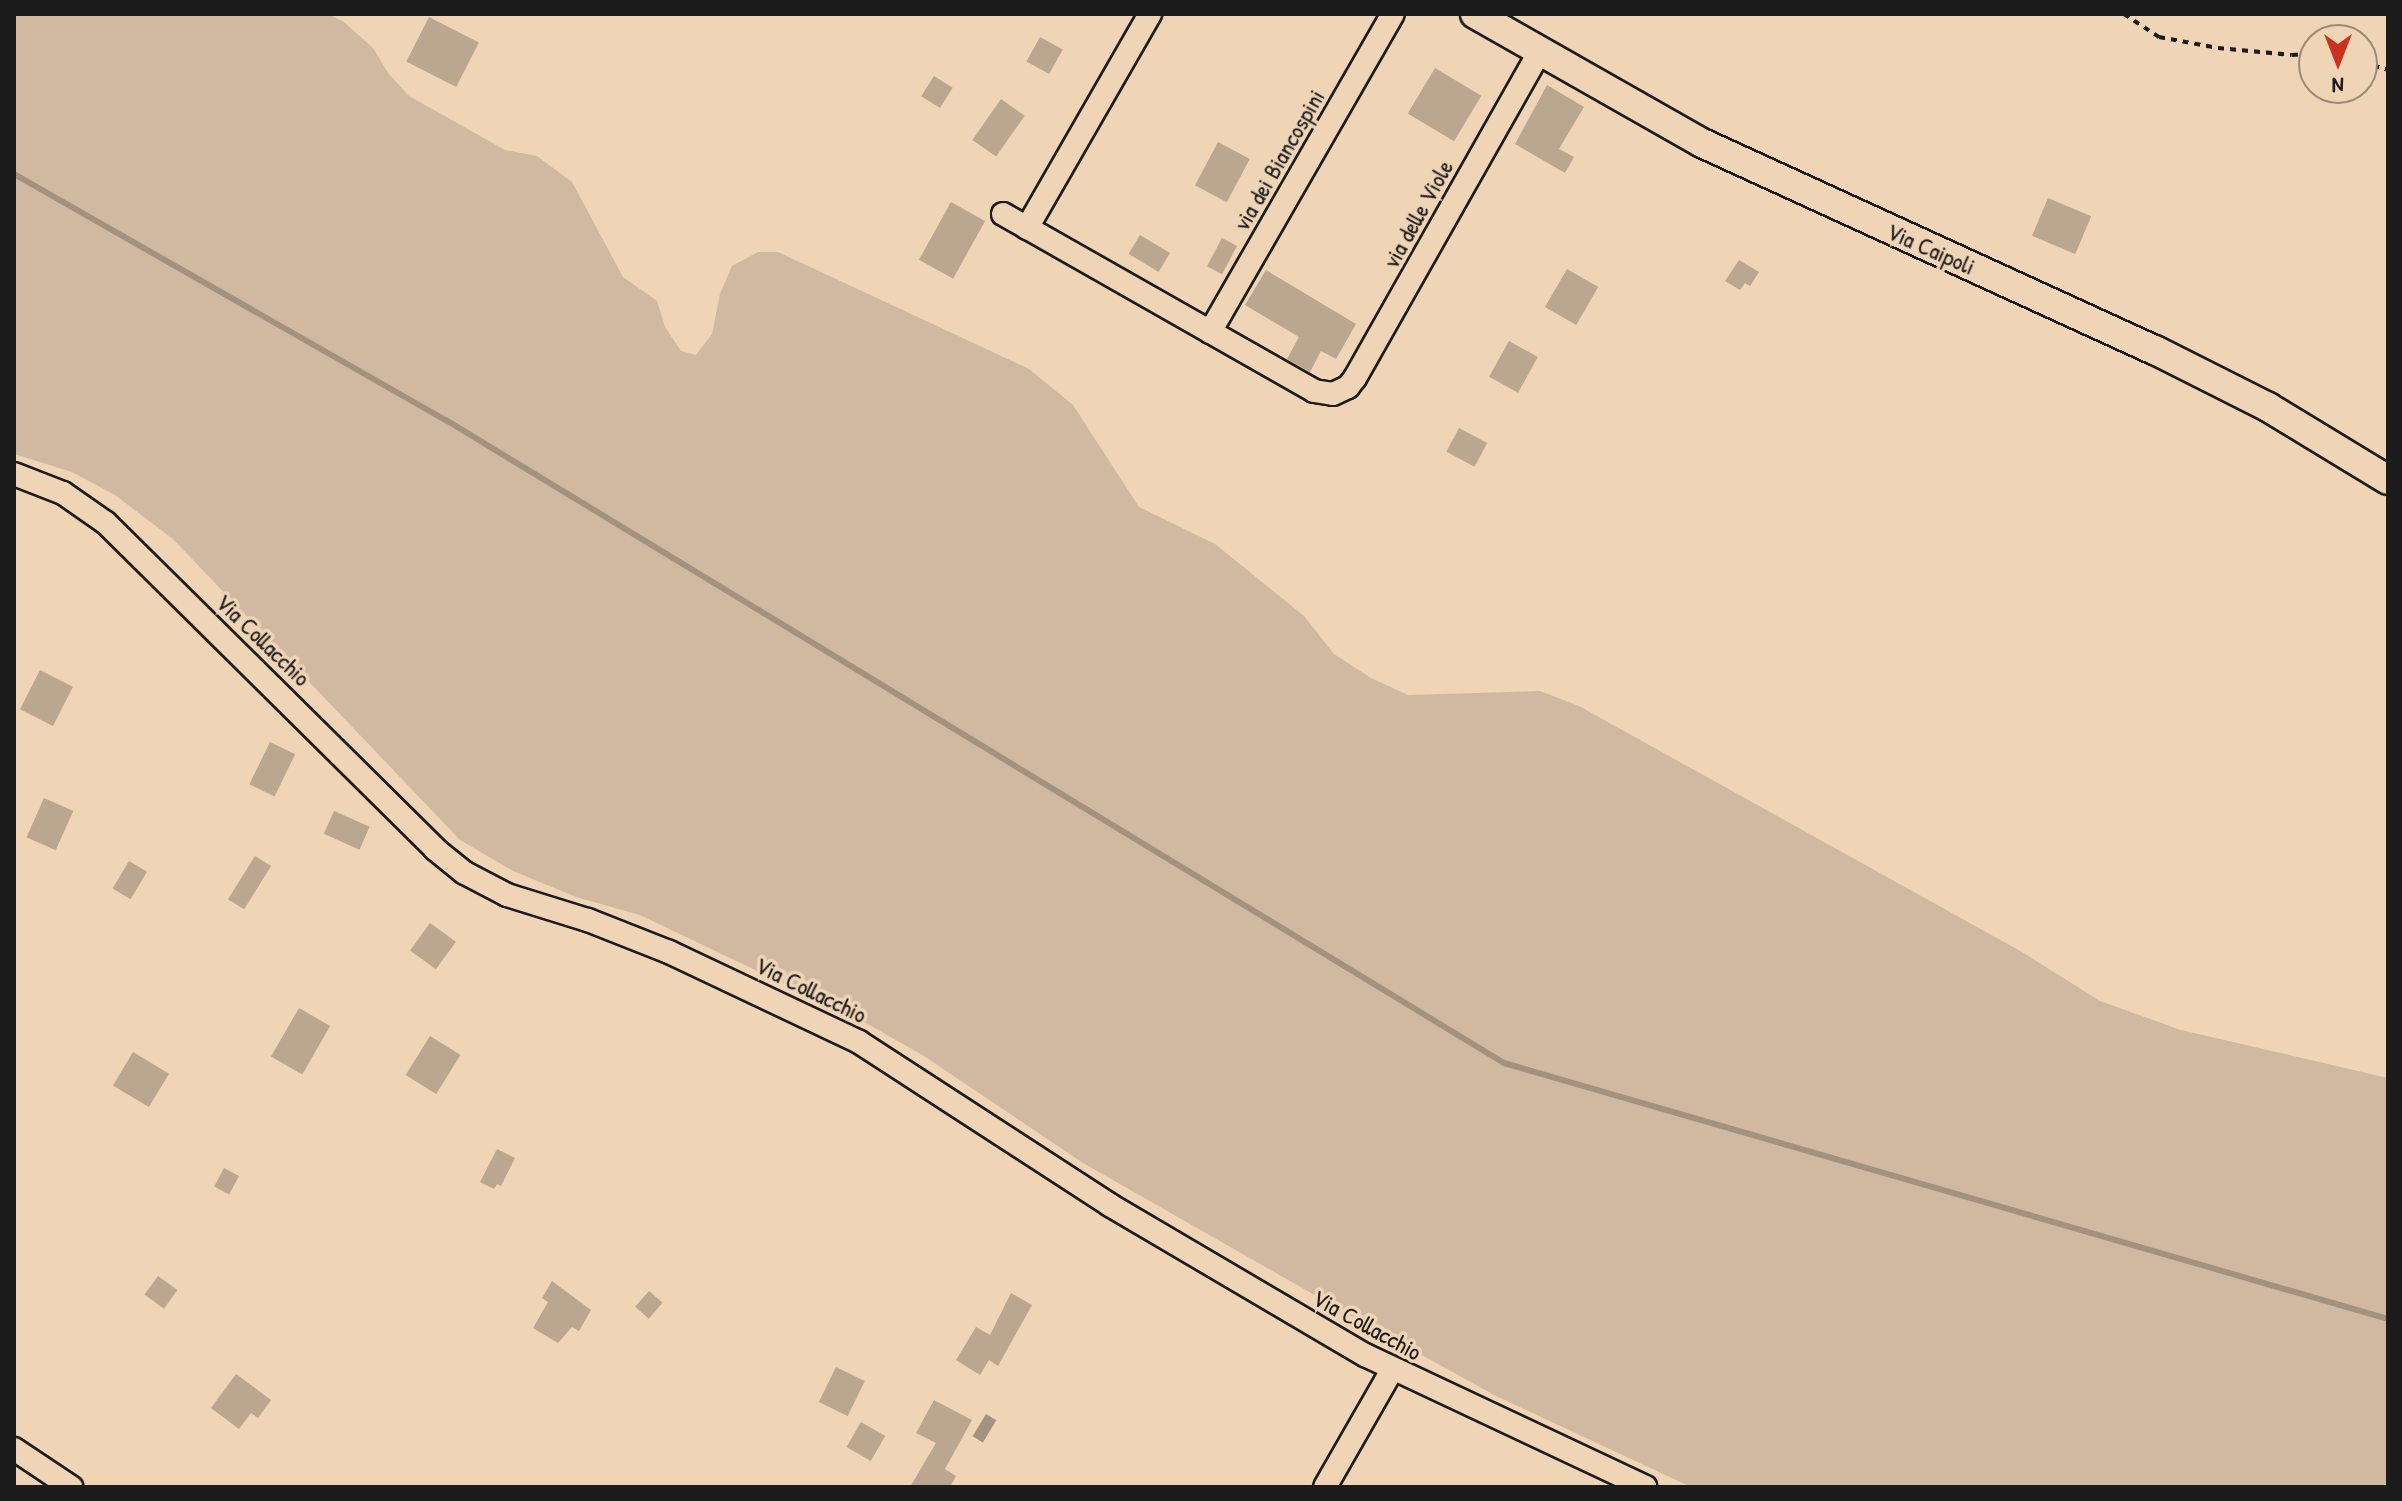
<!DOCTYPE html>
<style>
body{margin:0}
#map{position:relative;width:2402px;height:1501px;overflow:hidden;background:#efd4b6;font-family:"Patrick Hand",sans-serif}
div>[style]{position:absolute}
.green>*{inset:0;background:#d0b9a0}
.water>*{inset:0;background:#a49280;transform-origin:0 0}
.stream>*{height:6px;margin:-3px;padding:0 3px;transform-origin:3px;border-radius:3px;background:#a49280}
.building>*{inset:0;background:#bba690;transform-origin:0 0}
.path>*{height:4px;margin-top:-2px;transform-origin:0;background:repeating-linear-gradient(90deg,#1c1c1c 0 6px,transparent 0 12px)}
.roads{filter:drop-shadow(2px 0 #1c1c1c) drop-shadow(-2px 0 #1c1c1c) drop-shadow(0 2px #1c1c1c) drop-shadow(0 -2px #1c1c1c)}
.minor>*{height:22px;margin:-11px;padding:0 11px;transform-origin:11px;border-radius:11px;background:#efd4b6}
.tertiary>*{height:28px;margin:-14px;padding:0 14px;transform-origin:14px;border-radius:14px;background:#efd4b6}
span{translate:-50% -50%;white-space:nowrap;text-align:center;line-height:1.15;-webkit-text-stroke:7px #efd4b6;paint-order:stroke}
.street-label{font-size:24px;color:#1c1c1c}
.frame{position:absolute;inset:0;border:16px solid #1c1c1c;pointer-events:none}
.north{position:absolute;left:2298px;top:24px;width:80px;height:80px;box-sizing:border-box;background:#efd4b6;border:2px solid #9b8a78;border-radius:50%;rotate:180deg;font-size:22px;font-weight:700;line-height:32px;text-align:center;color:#1c1c1c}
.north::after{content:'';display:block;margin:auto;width:28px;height:36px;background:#c8321e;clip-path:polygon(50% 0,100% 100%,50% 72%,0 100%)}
</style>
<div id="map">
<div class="green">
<i style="clip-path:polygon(14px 14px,328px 14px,344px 22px,373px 48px,388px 73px,409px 96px,505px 150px,537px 156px,572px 182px,623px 277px,657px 301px,665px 327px,681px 351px,696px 355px,712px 334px,720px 294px,732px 266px,758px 252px,778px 252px,1029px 369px,1073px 405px,1139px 507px,1215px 544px,1304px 616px,1334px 654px,1371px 678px,1408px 695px,1540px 691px,1579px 706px,2022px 952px,2100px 1001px,2181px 1030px,2388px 1078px,2388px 1487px,1691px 1487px,1496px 1396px,1369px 1326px,1083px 1163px,924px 1056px,866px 1023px,640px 915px,576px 897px,513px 871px,460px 840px,173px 539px,115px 495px,72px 472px,14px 454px)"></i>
</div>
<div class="water">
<i style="left:986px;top:1414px;width:12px;height:26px;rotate:31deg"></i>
</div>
<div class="stream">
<i style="left:14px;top:174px;width:497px;rotate:29.7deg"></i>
<i style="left:446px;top:420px;width:1238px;rotate:31.29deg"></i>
<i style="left:1504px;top:1063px;width:920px;rotate:16.15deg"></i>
</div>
<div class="building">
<i style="left:429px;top:17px;width:56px;height:50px;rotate:27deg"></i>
<i style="left:1040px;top:37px;width:26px;height:28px;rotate:29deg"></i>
<i style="left:1435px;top:68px;width:54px;height:53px;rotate:31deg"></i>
<i style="left:934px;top:76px;width:22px;height:24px;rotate:32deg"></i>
<i style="clip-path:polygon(1547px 85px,1584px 107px,1559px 149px,1574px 157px,1565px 173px,1515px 144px)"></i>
<i style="left:1001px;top:99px;width:29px;height:50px;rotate:35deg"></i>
<i style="left:1218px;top:142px;width:36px;height:49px;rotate:28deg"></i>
<i style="left:2048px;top:198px;width:47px;height:41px;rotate:23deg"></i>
<i style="left:951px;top:202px;width:39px;height:66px;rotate:29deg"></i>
<i style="left:1140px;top:235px;width:35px;height:22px;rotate:31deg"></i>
<i style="left:1222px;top:238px;width:17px;height:32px;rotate:28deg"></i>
<i style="clip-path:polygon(1739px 260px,1759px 272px,1750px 286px,1745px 283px,1740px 290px,1725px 281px)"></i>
<i style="left:1567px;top:269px;width:36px;height:44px;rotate:30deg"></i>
<i style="clip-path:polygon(1266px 270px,1356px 324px,1336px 359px,1321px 351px,1310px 372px,1287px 359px,1299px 337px,1245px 305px)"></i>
<i style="left:1509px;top:341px;width:33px;height:41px;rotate:29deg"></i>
<i style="left:1459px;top:428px;width:32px;height:27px;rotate:28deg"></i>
<i style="left:40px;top:670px;width:37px;height:44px;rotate:27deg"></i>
<i style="left:270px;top:742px;width:28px;height:47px;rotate:26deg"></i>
<i style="left:44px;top:798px;width:32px;height:43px;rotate:24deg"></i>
<i style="left:334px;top:811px;width:39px;height:25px;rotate:24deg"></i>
<i style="left:255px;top:856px;width:19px;height:51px;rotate:32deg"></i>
<i style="left:129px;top:861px;width:21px;height:32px;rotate:31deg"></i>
<i style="left:430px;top:923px;width:32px;height:34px;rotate:36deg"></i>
<i style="left:299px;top:1008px;width:36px;height:56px;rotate:30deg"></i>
<i style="left:430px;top:1036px;width:36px;height:46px;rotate:32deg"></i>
<i style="left:133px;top:1052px;width:42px;height:39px;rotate:31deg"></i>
<i style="clip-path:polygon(497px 1149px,515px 1158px,501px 1186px,497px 1184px,494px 1189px,480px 1182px)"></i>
<i style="left:224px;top:1168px;width:17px;height:21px;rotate:28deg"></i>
<i style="left:158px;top:1276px;width:24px;height:23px;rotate:36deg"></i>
<i style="clip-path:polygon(552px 1281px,591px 1310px,579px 1331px,572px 1327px,558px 1343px,533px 1328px,548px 1302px,542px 1298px)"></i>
<i style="left:649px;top:1291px;width:18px;height:21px;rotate:41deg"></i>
<i style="clip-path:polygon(1011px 1293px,1032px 1305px,998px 1366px,989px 1360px,980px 1375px,956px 1360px,976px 1327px,990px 1335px)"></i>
<i style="left:836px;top:1367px;width:32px;height:39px;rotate:26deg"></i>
<i style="clip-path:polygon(236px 1374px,271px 1400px,258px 1418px,251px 1413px,239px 1429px,211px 1408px)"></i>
<i style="clip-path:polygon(934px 1400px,972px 1420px,945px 1469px,956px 1476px,950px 1487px,910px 1487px,936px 1443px,916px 1433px)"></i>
<i style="left:861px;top:1422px;width:28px;height:29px;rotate:30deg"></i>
</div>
<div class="path">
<i style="left:2124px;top:14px;width:42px;rotate:33.3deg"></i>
<i style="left:2159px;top:37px;width:60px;rotate:10.6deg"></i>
<i style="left:2218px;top:48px;width:74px;rotate:5.4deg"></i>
<i style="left:2292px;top:55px;width:22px;rotate:-3deg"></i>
<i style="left:2362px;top:62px;width:27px;rotate:17deg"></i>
</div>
<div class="roads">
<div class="minor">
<i style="left:1003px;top:214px;width:358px;rotate:29.6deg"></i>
<i style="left:1314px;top:391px;width:19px;rotate:9deg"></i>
<i style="left:1333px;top:394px;width:17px;rotate:-25deg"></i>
<i style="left:1348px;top:387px;width:11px;rotate:-52deg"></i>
<i style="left:1355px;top:378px;width:376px;rotate:-60.5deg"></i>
<i style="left:1027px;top:228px;width:247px;rotate:-60.1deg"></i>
<i style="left:1210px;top:332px;width:367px;rotate:-60.1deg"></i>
<i style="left:14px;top:474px;width:53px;rotate:21.2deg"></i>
<i style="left:63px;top:493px;width:52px;rotate:34.9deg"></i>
<i style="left:106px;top:523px;width:463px;rotate:44.7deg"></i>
<i style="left:435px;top:849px;width:38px;rotate:39deg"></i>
<i style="left:465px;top:873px;width:47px;rotate:27.6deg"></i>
<i style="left:507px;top:895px;width:85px;rotate:17.2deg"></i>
<i style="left:588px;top:920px;width:87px;rotate:21.6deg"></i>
<i style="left:669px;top:952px;width:210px;rotate:25.3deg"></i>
<i style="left:859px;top:1042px;width:299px;rotate:33deg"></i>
<i style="left:1110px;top:1205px;width:296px;rotate:30.5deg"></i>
<i style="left:1365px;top:1355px;width:310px;rotate:25.2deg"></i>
<i style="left:14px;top:1449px;width:69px;rotate:33.7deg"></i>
<i style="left:1325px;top:1487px;width:135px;rotate:-60.2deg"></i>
</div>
<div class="tertiary">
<i style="left:1475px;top:14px;width:261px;rotate:29.6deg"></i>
<i style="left:1702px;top:143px;width:498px;rotate:24.6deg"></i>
<i style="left:2155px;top:350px;width:127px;rotate:26.8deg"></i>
<i style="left:2268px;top:407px;width:140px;rotate:31.3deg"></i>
</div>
</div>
<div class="street-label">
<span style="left:1279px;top:160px;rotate:-60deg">via dei Biancospini</span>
<span style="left:1418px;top:214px;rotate:-61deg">via delle Viole</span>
<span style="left:1931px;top:249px;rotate:24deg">Via Caipoli</span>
<span style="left:263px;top:640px;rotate:44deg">Via Collacchio</span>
<span style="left:811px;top:990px;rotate:26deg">Via Collacchio</span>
<span style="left:1367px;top:1325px;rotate:29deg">Via Collacchio</span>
</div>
<div class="frame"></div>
<div class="north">N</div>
</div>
